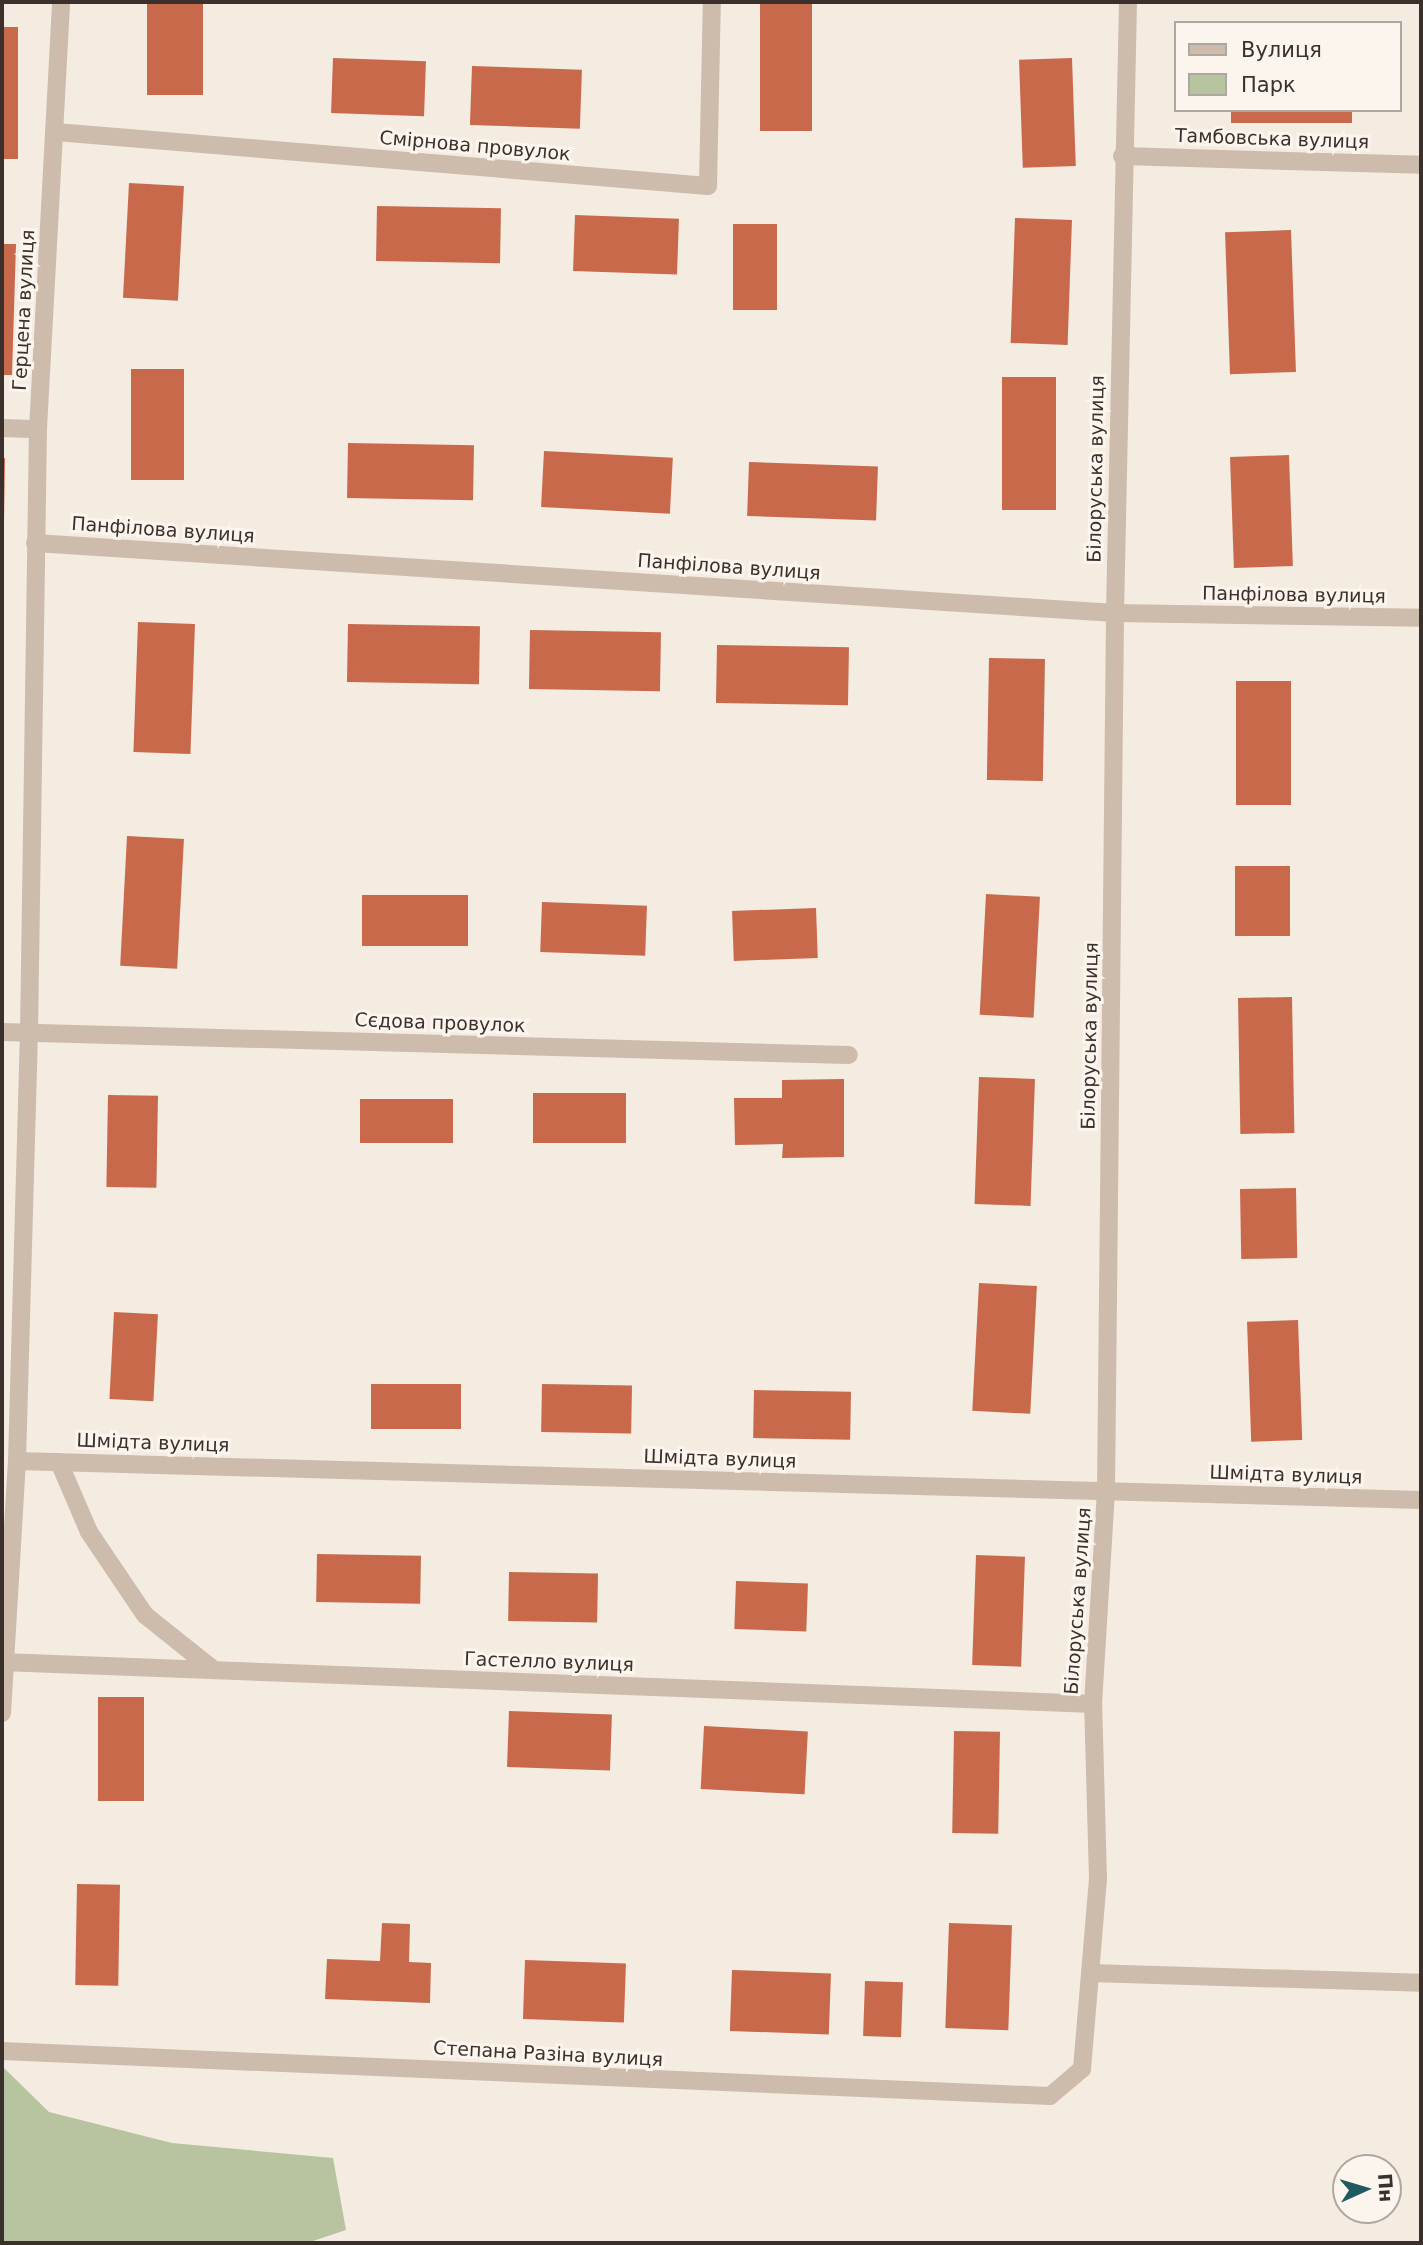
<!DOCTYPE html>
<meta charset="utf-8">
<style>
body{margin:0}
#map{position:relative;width:1423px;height:2245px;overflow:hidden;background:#f4ebe1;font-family:"DejaVu Sans",sans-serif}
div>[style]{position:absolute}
.green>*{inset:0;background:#b8c4a0}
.building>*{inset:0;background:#c8694b;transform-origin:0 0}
.minor>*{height:18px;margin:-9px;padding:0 9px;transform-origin:9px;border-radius:9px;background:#cdbbac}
span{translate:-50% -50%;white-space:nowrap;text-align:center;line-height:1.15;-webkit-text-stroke:6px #fbf5ee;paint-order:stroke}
.street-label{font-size:19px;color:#3b302b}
.frame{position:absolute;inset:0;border:4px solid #3b302b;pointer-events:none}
.legend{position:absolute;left:1174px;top:21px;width:228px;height:91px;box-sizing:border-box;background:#fbf5ee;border:2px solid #aea6a0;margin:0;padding:9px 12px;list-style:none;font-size:21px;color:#3b302b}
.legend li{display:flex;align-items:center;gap:14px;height:35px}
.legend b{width:35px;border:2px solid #aea6a0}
.north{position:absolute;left:1332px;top:2154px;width:70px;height:70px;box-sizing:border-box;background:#fbf5ee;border:2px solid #aea6a0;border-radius:50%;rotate:86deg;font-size:19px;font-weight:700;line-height:28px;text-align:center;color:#3b302b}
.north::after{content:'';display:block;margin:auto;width:24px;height:32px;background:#1f5a5e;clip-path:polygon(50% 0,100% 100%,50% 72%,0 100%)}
</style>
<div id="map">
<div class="green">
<i style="clip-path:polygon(2px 2066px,49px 2112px,172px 2143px,333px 2158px,346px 2230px,307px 2243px,2px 2243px)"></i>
</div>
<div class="building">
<i style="left:147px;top:2px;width:56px;height:93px"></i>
<i style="left:760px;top:4px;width:52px;height:127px"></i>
<i style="left:2px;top:27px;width:16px;height:132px"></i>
<i style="left:333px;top:58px;width:93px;height:55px;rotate:2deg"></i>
<i style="left:1072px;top:58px;width:108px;height:53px;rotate:88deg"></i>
<i style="left:472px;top:66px;width:110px;height:59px;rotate:2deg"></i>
<i style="left:1231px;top:110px;width:121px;height:13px"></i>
<i style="left:129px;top:183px;width:55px;height:115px;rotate:3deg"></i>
<i style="left:377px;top:206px;width:124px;height:55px;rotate:1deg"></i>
<i style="left:575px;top:215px;width:104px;height:56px;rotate:2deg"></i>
<i style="left:1015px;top:218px;width:57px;height:125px;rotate:2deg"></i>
<i style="left:733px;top:224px;width:44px;height:86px"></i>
<i style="left:1291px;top:230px;width:142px;height:66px;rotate:88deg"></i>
<i style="clip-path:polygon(2px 244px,16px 244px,12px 375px,2px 375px)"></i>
<i style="left:131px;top:369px;width:53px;height:111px"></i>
<i style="left:1002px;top:377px;width:54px;height:133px"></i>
<i style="left:348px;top:443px;width:126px;height:55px;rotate:1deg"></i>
<i style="left:544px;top:451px;width:129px;height:56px;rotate:3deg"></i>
<i style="left:1289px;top:455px;width:111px;height:59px;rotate:88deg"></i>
<i style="clip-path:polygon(2px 458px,5px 458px,4px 523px,2px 523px)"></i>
<i style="left:749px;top:462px;width:129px;height:54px;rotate:2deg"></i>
<i style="left:138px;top:622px;width:57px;height:130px;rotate:2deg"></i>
<i style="left:348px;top:624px;width:132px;height:58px;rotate:1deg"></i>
<i style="left:530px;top:630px;width:131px;height:59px;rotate:1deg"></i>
<i style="left:717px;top:645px;width:132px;height:58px;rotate:1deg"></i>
<i style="left:989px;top:658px;width:56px;height:122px;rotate:1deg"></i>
<i style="left:1236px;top:681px;width:55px;height:124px"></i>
<i style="left:127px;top:836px;width:57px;height:130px;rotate:3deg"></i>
<i style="left:1235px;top:866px;width:55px;height:70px"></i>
<i style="left:986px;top:894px;width:54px;height:121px;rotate:3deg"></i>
<i style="left:362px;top:895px;width:106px;height:51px"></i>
<i style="left:542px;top:902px;width:105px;height:50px;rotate:2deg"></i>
<i style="left:816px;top:908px;width:50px;height:84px;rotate:88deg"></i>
<i style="left:1292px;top:997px;width:136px;height:54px;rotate:89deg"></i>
<i style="left:979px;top:1077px;width:56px;height:127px;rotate:2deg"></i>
<i style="clip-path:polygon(844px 1079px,844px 1157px,782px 1158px,783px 1144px,735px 1145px,734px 1098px,782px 1098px,782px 1080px)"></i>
<i style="left:533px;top:1093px;width:93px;height:50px"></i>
<i style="left:108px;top:1095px;width:50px;height:92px;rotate:1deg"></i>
<i style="left:453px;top:1099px;width:44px;height:93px;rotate:90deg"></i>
<i style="left:1296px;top:1188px;width:70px;height:56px;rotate:89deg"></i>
<i style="left:979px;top:1283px;width:58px;height:128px;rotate:3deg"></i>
<i style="left:114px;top:1312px;width:44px;height:87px;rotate:3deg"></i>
<i style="left:1298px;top:1320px;width:120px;height:51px;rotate:88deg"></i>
<i style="left:461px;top:1384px;width:45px;height:90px;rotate:90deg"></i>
<i style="left:542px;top:1384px;width:90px;height:48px;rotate:1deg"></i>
<i style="left:754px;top:1390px;width:97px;height:48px;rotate:1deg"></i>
<i style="left:317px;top:1554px;width:104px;height:48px;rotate:1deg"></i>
<i style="left:976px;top:1555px;width:49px;height:110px;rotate:2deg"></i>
<i style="left:509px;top:1572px;width:89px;height:49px;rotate:1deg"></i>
<i style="left:736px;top:1581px;width:72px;height:48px;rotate:2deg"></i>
<i style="left:98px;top:1697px;width:46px;height:104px"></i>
<i style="left:509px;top:1711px;width:103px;height:56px;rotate:2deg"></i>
<i style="left:704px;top:1726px;width:104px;height:63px;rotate:3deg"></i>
<i style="left:954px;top:1731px;width:46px;height:102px;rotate:1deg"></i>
<i style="left:77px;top:1884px;width:43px;height:101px;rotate:1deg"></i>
<i style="clip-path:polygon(382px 1923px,410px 1924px,409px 1962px,431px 1963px,430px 2003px,325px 1999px,327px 1959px,380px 1961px)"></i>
<i style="left:949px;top:1923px;width:63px;height:105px;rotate:2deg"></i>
<i style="left:525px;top:1960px;width:101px;height:59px;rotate:2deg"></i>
<i style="left:732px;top:1970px;width:99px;height:61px;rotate:2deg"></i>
<i style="left:865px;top:1981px;width:38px;height:55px;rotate:2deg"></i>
</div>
<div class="minor">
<i style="left:56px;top:132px;width:654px;rotate:4.73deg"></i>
<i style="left:708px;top:186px;width:184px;rotate:-88.8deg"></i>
<i style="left:1122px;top:156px;width:299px;rotate:1.7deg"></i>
<i style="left:2px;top:428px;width:36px;rotate:2deg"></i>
<i style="left:35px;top:543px;width:1082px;rotate:3.71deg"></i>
<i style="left:1115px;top:613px;width:306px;rotate:0.9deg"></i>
<i style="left:2px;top:1032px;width:847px;rotate:1.56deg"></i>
<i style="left:17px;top:1461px;width:1405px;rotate:1.59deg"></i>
<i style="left:59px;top:1462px;width:76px;rotate:66.8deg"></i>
<i style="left:89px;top:1532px;width:100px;rotate:56deg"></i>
<i style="left:145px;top:1615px;width:88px;rotate:38.6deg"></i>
<i style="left:2px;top:1662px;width:1092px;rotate:2.2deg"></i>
<i style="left:2px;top:1713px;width:252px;rotate:-86.6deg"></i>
<i style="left:17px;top:1461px;width:427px;rotate:-88.4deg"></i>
<i style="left:29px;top:1034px;width:605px;rotate:-89.15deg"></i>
<i style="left:38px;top:429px;width:428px;rotate:-86.9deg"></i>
<i style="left:1090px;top:1973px;width:331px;rotate:1.7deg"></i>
<i style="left:2px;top:2051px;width:1049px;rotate:2.46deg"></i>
<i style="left:1050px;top:2096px;width:42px;rotate:-40.2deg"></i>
<i style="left:1082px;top:2069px;width:191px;rotate:-85.2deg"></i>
<i style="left:1098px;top:1879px;width:175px;rotate:-91.6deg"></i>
<i style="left:1093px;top:1704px;width:214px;rotate:-86.5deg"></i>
<i style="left:1106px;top:1490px;width:877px;rotate:-89.41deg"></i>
<i style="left:1115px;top:613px;width:611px;rotate:-88.78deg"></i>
</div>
<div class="street-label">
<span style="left:1272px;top:139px;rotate:2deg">Тамбовська вулиця</span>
<span style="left:475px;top:146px;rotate:5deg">Смірнова провулок</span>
<span style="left:24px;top:310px;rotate:-87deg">Герцена вулиця</span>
<span style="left:1096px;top:469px;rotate:-89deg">Білоруська вулиця</span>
<span style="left:163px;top:530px;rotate:4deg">Панфілова вулиця</span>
<span style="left:729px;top:567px;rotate:4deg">Панфілова вулиця</span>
<span style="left:1294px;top:595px;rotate:1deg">Панфілова вулиця</span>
<span style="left:440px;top:1023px;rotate:2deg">Сєдова провулок</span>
<span style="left:1090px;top:1036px;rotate:-89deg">Білоруська вулиця</span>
<span style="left:153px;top:1443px;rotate:2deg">Шмідта вулиця</span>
<span style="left:720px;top:1459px;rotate:2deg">Шмідта вулиця</span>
<span style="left:1286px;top:1475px;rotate:2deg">Шмідта вулиця</span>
<span style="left:1078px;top:1601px;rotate:-86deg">Білоруська вулиця</span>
<span style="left:549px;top:1662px;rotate:2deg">Гастелло вулиця</span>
<span style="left:548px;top:2054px;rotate:3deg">Степана Разіна вулиця</span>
</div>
<div class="frame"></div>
<ul class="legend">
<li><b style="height:9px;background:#cdbbac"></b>Вулиця</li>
<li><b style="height:19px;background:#b8c4a0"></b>Парк</li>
</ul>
<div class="north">Пн</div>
</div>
